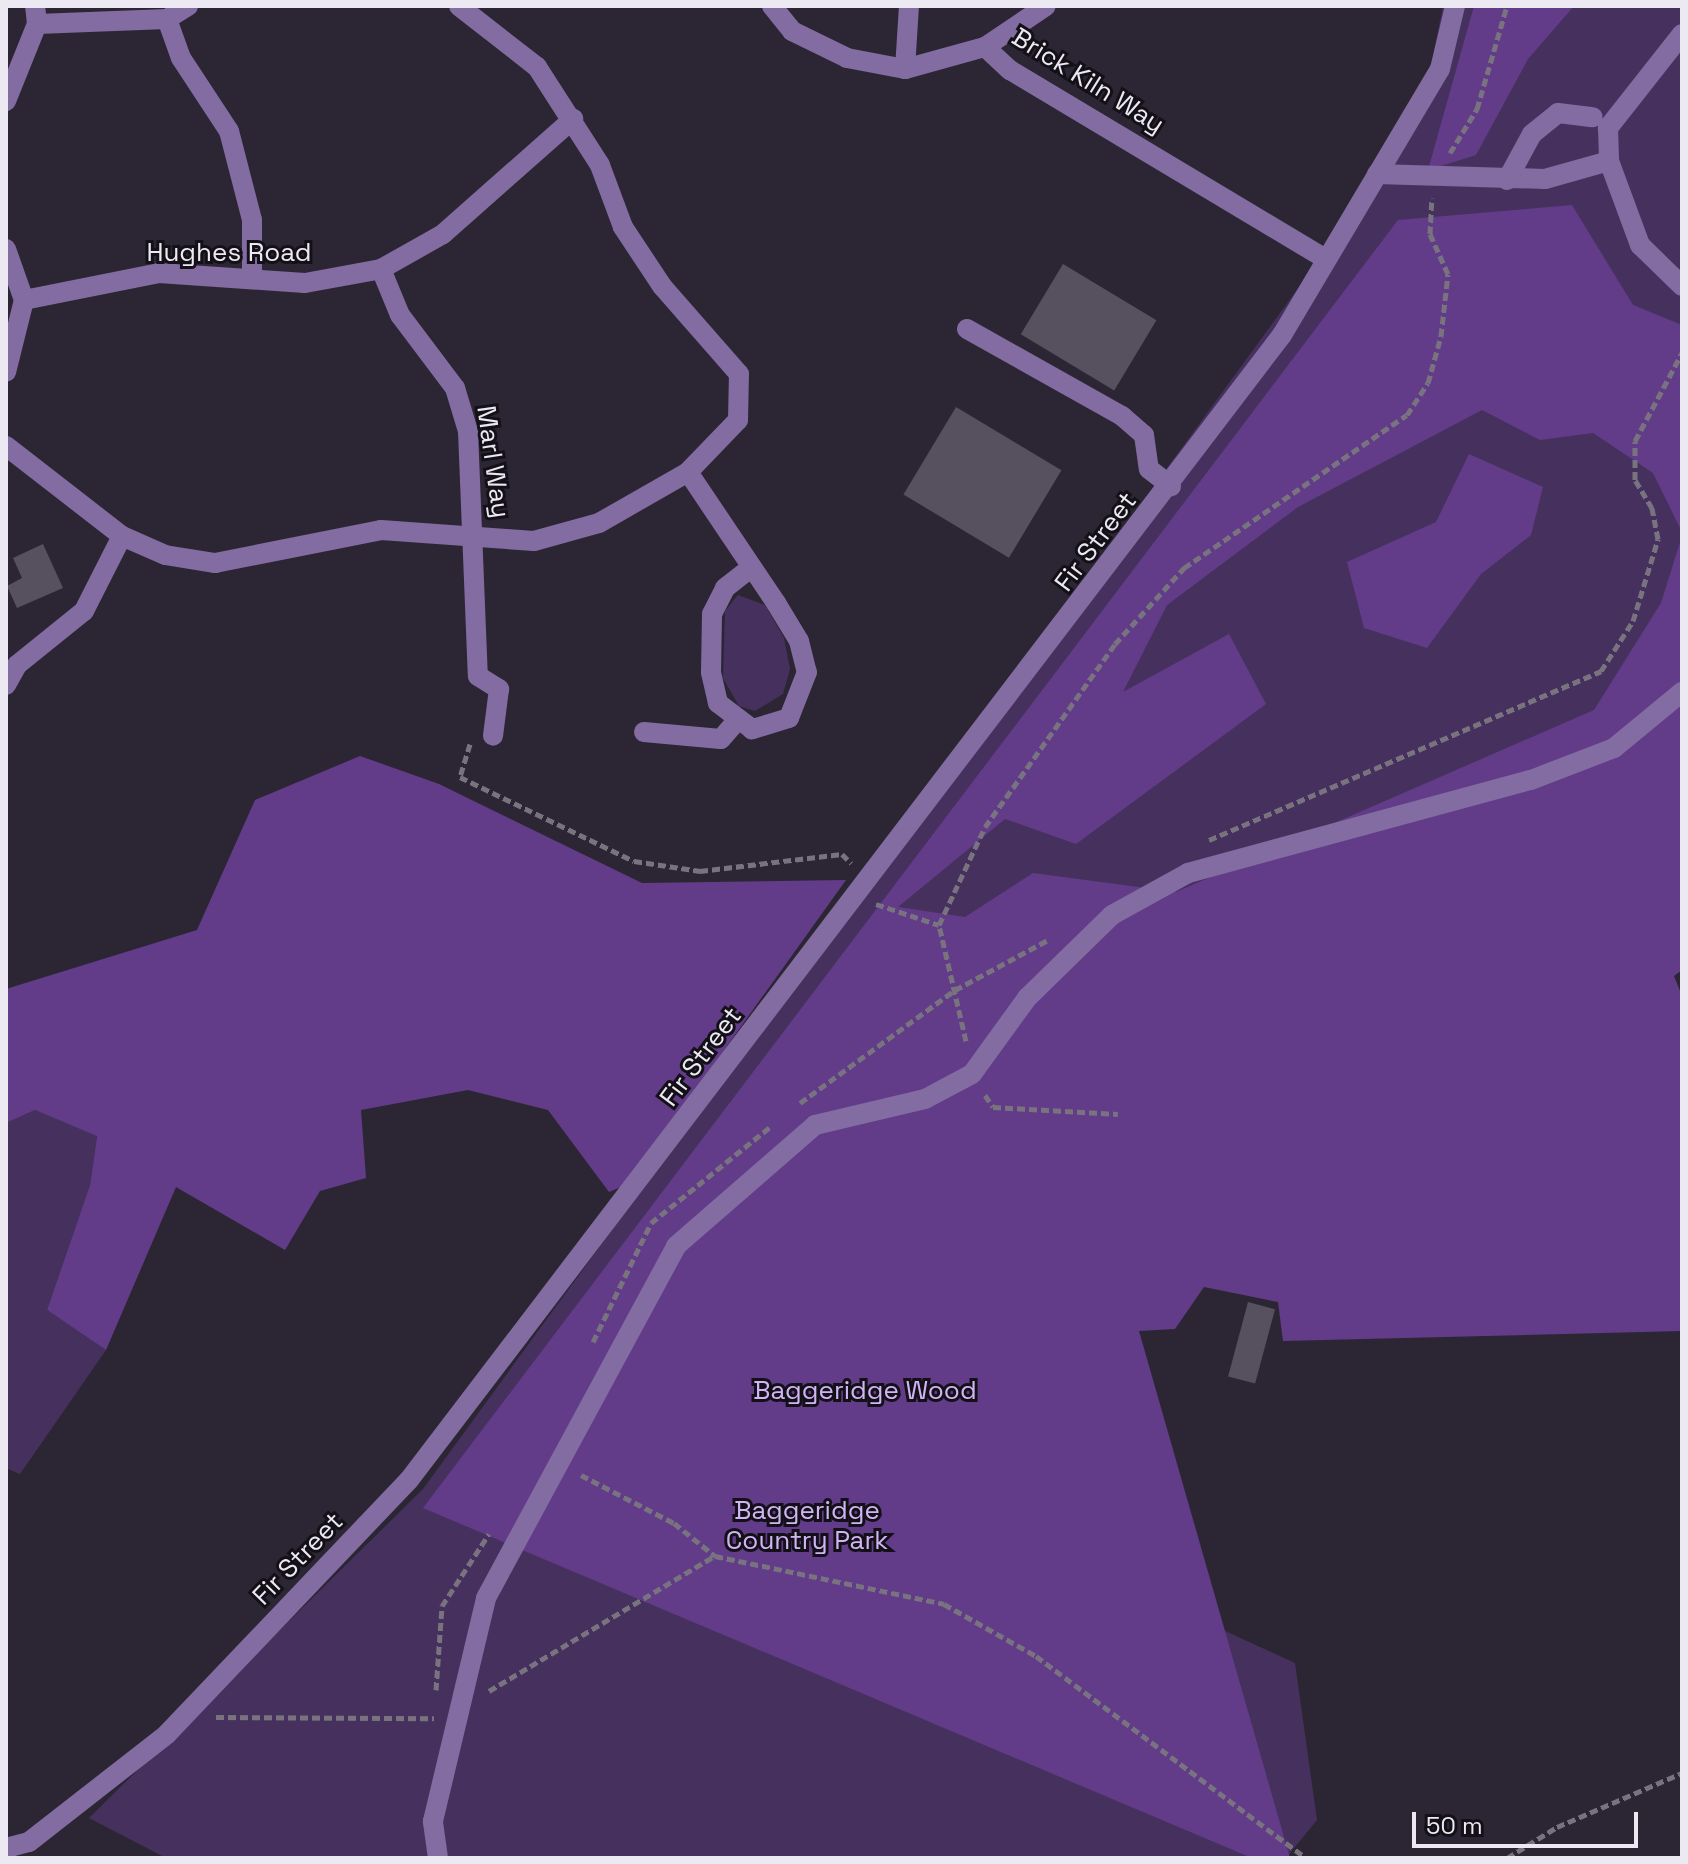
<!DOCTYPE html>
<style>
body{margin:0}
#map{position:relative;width:1688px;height:1864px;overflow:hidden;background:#2c2634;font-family:"Space Grotesk",sans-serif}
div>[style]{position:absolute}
.green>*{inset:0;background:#46315e}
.forest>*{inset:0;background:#623c89}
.building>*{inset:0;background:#56505f;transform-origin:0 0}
.path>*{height:5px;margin-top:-2.5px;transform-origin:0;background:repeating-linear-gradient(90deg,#78737f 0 8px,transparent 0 12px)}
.minor>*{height:20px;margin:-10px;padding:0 10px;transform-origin:10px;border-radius:10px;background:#836ca1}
span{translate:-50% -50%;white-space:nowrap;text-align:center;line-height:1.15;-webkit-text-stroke:6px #131117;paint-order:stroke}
.street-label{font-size:26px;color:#ede9f2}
.park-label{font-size:26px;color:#d1b4f5}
.frame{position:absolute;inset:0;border:8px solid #ede9f2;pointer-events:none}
.scale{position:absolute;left:1412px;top:1812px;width:226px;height:36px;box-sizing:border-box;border:4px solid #ede9f2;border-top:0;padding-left:10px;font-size:24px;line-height:28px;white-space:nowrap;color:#ede9f2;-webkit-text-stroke:6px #131117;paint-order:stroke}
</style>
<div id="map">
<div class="green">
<i style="clip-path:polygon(1443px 6px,1682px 6px,1682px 862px,1042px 1228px,1210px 1624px,1295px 1663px,1317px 1820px,1286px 1858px,166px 1858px,89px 1818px,423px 1489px,1420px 121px)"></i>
<i style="clip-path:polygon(738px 595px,765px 605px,784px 638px,790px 669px,783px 694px,755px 711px,739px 706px,723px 678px,725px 611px)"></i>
<i style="clip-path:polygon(35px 1110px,97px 1135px,90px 1185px,47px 1310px,106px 1350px,20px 1474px,6px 1468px,6px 1123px)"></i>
</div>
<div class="forest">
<i style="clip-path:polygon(1474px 6px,1574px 6px,1528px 59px,1476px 155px,1428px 170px)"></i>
<i style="clip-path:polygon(1572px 205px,1633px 305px,1682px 325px,1682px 532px,1653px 473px,1593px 433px,1540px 440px,1482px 410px,1298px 507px,1167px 605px,1123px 692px,1229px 634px,1266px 704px,1076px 844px,1005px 819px,898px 907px,965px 917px,1033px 873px,1176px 892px,1594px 710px,1661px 603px,1682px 536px,1682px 970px,1674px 976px,1682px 996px,1682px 1331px,1283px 1341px,1278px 1302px,1204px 1287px,1175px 1329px,1139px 1331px,1290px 1858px,1252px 1858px,423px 1508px,1398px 220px)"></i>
<i style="clip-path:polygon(1469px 454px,1543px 487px,1531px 535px,1481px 574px,1427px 648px,1364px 628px,1347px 562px,1436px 522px)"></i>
<i style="clip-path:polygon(360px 756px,439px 784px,642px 883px,846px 880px,628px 1184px,609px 1192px,548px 1110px,468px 1090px,361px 1110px,366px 1178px,320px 1191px,285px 1250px,176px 1187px,106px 1350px,47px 1310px,90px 1185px,97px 1136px,35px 1110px,6px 1123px,6px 989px,197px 930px,255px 800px)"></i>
</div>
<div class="building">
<i style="left:1063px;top:264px;width:109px;height:82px;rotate:31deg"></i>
<i style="left:956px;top:407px;width:123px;height:102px;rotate:31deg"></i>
<i style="clip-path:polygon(43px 544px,63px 588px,17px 608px,7px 586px,22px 578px,13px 558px)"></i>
<i style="left:1248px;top:1302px;width:28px;height:77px;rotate:15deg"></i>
</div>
<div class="path">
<i style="left:1450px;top:153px;width:52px;rotate:-58.5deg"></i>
<i style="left:1477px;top:109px;width:107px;rotate:-73.8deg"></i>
<i style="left:470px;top:744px;width:34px;rotate:107deg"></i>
<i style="left:460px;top:777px;width:193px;rotate:25.8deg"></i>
<i style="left:634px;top:861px;width:67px;rotate:8.6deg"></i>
<i style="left:700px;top:871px;width:143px;rotate:-6.8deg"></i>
<i style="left:842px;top:854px;width:13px;rotate:45deg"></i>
<i style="left:1209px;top:840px;width:427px;rotate:-23.3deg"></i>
<i style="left:1601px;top:671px;width:59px;rotate:-57.4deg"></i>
<i style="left:1633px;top:621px;width:86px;rotate:-73deg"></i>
<i style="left:1658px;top:539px;width:32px;rotate:-101deg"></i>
<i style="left:1652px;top:508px;width:33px;rotate:-121deg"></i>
<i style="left:1635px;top:480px;width:39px;rotate:-90deg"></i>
<i style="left:1635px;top:441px;width:100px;rotate:-61.9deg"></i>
<i style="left:876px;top:904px;width:66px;rotate:18.4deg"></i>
<i style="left:966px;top:1041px;width:119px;rotate:-103.1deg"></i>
<i style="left:939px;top:925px;width:108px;rotate:-64.9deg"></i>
<i style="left:985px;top:827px;width:224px;rotate:-54.6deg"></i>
<i style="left:1115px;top:644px;width:103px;rotate:-47.8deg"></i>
<i style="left:1184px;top:568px;width:270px;rotate:-34.5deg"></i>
<i style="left:1407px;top:415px;width:38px;rotate:-57deg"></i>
<i style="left:1428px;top:383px;width:49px;rotate:-74.5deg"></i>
<i style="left:1441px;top:336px;width:62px;rotate:-83.6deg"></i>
<i style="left:1448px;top:274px;width:44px;rotate:-114.2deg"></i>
<i style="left:1430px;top:234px;width:36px;rotate:-87deg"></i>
<i style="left:985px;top:1095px;width:14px;rotate:56deg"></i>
<i style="left:993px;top:1107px;width:125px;rotate:3.2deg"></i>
<i style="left:800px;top:1103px;width:192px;rotate:-36.1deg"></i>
<i style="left:955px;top:990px;width:106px;rotate:-28.3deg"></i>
<i style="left:593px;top:1342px;width:132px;rotate:-64deg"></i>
<i style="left:651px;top:1223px;width:153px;rotate:-38.9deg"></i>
<i style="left:581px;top:1475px;width:105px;rotate:27.3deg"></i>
<i style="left:674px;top:1523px;width:53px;rotate:38.8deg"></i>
<i style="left:715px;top:1556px;width:234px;rotate:11.8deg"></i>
<i style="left:944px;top:1604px;width:106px;rotate:29.5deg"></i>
<i style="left:1036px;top:1656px;width:337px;rotate:36.8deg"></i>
<i style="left:436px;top:1690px;width:84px;rotate:-85.9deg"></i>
<i style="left:442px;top:1606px;width:86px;rotate:-56.9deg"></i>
<i style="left:489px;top:1691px;width:263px;rotate:-30.9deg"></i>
<i style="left:216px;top:1717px;width:218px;rotate:0.3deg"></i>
<i style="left:1507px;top:1858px;width:59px;rotate:-31.8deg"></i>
<i style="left:1557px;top:1827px;width:136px;rotate:-23.4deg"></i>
</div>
<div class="minor">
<i style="left:772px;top:6px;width:32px;rotate:51deg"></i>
<i style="left:792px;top:31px;width:61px;rotate:26.1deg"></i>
<i style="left:847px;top:58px;width:59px;rotate:10.7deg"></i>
<i style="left:905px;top:69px;width:83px;rotate:-15.4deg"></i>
<i style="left:985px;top:47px;width:73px;rotate:-33.9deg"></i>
<i style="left:167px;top:19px;width:41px;rotate:70.3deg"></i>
<i style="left:181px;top:58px;width:87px;rotate:56.7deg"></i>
<i style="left:229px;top:131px;width:92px;rotate:75.5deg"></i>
<i style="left:252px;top:220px;width:58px;rotate:90deg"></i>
<i style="left:37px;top:24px;width:130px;rotate:-2.2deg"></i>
<i style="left:167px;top:19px;width:25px;rotate:-32deg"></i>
<i style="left:1682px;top:34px;width:120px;rotate:128.2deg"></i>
<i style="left:1608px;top:128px;width:33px;rotate:88deg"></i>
<i style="left:1609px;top:161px;width:90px;rotate:69.7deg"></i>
<i style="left:1640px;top:245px;width:59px;rotate:44.3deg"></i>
<i style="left:985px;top:47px;width:34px;rotate:43deg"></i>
<i style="left:1010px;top:70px;width:366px;rotate:30.9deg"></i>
<i style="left:905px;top:69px;width:63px;rotate:-86.4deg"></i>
<i style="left:6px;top:101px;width:83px;rotate:-68.1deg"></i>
<i style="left:37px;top:24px;width:18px;rotate:-96deg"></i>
<i style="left:1377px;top:174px;width:168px;rotate:1.7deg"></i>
<i style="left:1545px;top:179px;width:66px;rotate:-15.7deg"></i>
<i style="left:1507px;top:180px;width:52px;rotate:-61.5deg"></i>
<i style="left:1532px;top:134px;width:33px;rotate:-39deg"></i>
<i style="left:1558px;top:113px;width:35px;rotate:7deg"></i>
<i style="left:6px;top:249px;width:54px;rotate:70.6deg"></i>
<i style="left:24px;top:300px;width:74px;rotate:104deg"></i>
<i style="left:381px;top:269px;width:50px;rotate:67.6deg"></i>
<i style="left:400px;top:315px;width:91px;rotate:53deg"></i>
<i style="left:455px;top:388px;width:45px;rotate:73.2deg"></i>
<i style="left:468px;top:431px;width:245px;rotate:87.7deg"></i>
<i style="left:478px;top:676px;width:25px;rotate:32deg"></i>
<i style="left:499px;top:689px;width:47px;rotate:97.3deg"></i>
<i style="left:24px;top:300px;width:138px;rotate:-11.3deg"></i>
<i style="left:159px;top:273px;width:146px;rotate:3.9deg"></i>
<i style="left:305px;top:283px;width:77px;rotate:-10.4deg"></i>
<i style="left:381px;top:269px;width:71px;rotate:-29.4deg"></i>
<i style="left:443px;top:234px;width:174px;rotate:-41.5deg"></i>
<i style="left:967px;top:329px;width:178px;rotate:29.3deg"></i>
<i style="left:1122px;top:416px;width:29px;rotate:41deg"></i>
<i style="left:1144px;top:435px;width:34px;rotate:82deg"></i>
<i style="left:1149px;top:469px;width:28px;rotate:38deg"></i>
<i style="left:6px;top:446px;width:147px;rotate:37.8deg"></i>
<i style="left:122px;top:536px;width:47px;rotate:23.8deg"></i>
<i style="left:165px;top:555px;width:51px;rotate:9.1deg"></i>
<i style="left:215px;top:563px;width:169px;rotate:-11.2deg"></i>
<i style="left:381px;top:530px;width:153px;rotate:4.1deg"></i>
<i style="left:534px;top:541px;width:67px;rotate:-15.5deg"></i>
<i style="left:599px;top:523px;width:103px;rotate:-29.8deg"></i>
<i style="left:688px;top:472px;width:72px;rotate:-46.1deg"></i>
<i style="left:738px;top:420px;width:46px;rotate:-88.8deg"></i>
<i style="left:739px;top:374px;width:117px;rotate:-131.2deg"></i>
<i style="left:662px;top:286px;width:71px;rotate:-123.5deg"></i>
<i style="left:623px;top:227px;width:66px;rotate:-110.4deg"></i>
<i style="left:600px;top:165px;width:117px;rotate:-122.7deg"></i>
<i style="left:537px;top:67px;width:99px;rotate:-142deg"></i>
<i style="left:688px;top:472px;width:158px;rotate:56.1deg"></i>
<i style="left:776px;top:603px;width:44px;rotate:58.8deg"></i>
<i style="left:799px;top:641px;width:32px;rotate:76deg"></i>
<i style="left:807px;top:672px;width:49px;rotate:111.4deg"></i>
<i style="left:789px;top:718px;width:39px;rotate:163deg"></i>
<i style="left:752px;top:729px;width:43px;rotate:-142.6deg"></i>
<i style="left:718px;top:703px;width:32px;rotate:-103deg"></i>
<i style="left:711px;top:672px;width:58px;rotate:-89deg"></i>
<i style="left:712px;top:614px;width:29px;rotate:-63deg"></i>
<i style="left:725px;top:588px;width:34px;rotate:-38deg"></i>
<i style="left:6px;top:685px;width:23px;rotate:-61deg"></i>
<i style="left:17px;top:665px;width:86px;rotate:-38.9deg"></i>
<i style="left:84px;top:611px;width:84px;rotate:-63.1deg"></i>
<i style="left:644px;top:732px;width:77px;rotate:5.2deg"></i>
<i style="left:721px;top:739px;width:23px;rotate:-49deg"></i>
<i style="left:6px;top:1848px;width:24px;rotate:-15deg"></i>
<i style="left:29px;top:1842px;width:175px;rotate:-38deg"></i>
<i style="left:167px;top:1734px;width:351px;rotate:-46.4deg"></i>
<i style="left:409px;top:1480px;width:1440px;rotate:-52.68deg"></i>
<i style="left:1282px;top:335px;width:309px;rotate:-59.3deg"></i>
<i style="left:1440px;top:69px;width:65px;rotate:-76.6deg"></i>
<i style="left:438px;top:1858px;width:37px;rotate:-98deg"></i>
<i style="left:433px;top:1821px;width:229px;rotate:-76.6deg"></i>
<i style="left:486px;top:1598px;width:400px;rotate:-61.6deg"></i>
<i style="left:676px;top:1246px;width:184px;rotate:-41deg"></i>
<i style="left:815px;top:1125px;width:113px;rotate:-13.3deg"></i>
<i style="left:925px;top:1099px;width:53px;rotate:-28deg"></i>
<i style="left:972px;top:1074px;width:94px;rotate:-54.1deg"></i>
<i style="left:1027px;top:998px;width:119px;rotate:-44.3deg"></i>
<i style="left:1112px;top:915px;width:87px;rotate:-28.9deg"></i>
<i style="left:1188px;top:873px;width:355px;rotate:-15.2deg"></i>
<i style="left:1531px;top:780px;width:89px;rotate:-21.1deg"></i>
<i style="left:1614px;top:748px;width:88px;rotate:-39.5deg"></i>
</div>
<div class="street-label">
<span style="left:1088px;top:81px;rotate:32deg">Brick Kiln Way</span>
<span style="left:229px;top:253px">Hughes Road</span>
<span style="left:493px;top:462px;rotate:82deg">Marl Way</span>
<span style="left:1096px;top:542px;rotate:-53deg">Fir Street</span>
<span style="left:701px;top:1057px;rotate:-53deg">Fir Street</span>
<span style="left:298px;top:1559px;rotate:-46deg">Fir Street</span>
</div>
<div class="park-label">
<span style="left:865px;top:1391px">Baggeridge Wood</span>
<span style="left:807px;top:1526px">Baggeridge<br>Country Park</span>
</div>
<div class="frame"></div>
<div class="scale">50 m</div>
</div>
